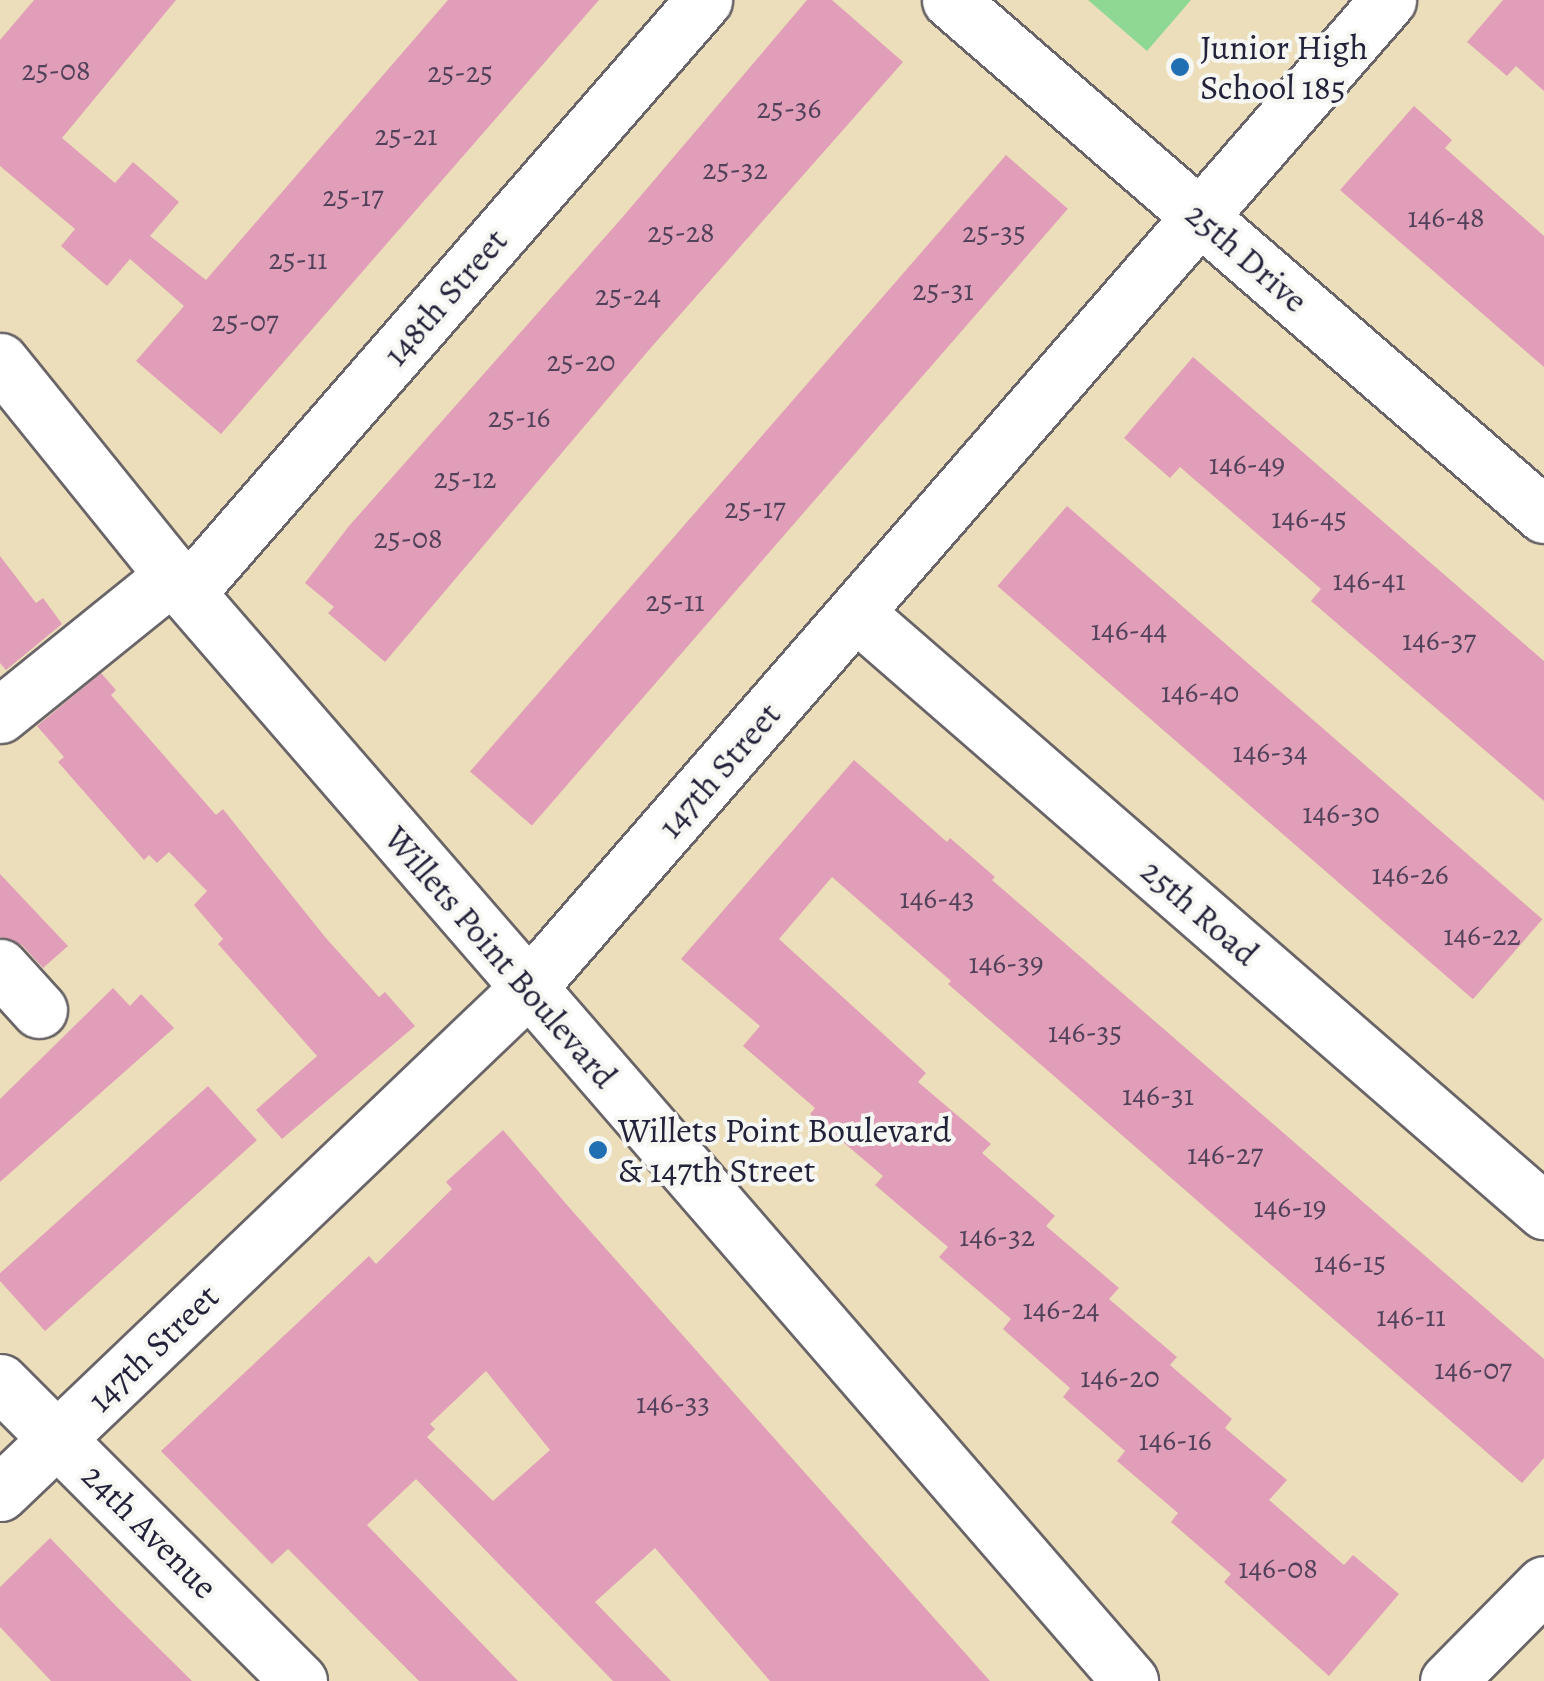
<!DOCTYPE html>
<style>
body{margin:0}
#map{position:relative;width:1544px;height:1681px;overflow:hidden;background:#ecdeba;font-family:Alegreya,serif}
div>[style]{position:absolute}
.green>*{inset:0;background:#8fd893}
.building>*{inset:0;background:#e19eb8;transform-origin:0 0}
.roads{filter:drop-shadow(2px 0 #696467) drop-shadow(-2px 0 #696467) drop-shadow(0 2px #696467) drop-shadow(0 -2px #696467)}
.minor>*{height:55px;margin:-27.5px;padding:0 27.5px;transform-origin:27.5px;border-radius:27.5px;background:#fff}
.dots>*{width:28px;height:28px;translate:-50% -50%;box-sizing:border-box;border:5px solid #f6f6f2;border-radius:50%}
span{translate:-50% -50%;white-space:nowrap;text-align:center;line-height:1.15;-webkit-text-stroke:8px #f6f6f2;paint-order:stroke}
.number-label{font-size:30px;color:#52415a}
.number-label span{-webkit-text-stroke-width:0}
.poi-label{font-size:35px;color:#22223b}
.left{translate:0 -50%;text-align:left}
.street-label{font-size:35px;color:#22223b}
</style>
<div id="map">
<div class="green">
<i style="clip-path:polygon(1088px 0,1191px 0,1147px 51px)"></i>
</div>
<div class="building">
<i style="clip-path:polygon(34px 0,176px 0,62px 138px,115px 183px,133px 162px,179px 202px,150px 236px,206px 280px,448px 0,599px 0,221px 434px,136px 361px,184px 306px,130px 259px,107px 286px,61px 246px,75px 229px,0 166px,0 40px)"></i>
<i style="clip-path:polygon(807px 0,832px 0,903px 62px,648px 351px,385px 662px,328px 613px,334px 607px,305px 583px,349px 526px,621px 219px)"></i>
<i style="clip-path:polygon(1503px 0,1544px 0,1544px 91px,1516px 66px,1507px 76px,1467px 42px)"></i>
<i style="clip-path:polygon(1414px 106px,1452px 140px,1445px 148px,1544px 236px,1544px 367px,1340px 190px)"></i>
<i style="left:1006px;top:155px;width:82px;height:817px;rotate:41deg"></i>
<i style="clip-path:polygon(1193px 357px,1544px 661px,1544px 801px,1311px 601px,1321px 589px,1180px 467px,1170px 478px,1124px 438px)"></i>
<i style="left:1067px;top:506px;width:630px;height:106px;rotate:41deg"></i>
<i style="clip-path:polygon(0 556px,36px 603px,43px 598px,62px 624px,6px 670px,0 663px)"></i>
<i style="clip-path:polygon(101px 673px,116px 690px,111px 695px,216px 815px,223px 809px,325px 937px,379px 997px,385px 992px,415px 1026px,282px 1139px,256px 1110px,317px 1056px,218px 944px,223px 939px,194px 905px,207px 891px,169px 852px,157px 863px,149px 855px,144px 860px,58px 762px,64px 757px,37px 726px)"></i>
<i style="clip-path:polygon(854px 760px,947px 842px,950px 838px,995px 877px,992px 880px,1544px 1359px,1544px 1458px,1522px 1483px,948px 984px,951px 981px,832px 877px,779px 939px,926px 1073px,918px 1082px,991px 1144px,982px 1153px,1055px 1216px,1046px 1226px,1119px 1288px,1109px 1299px,1177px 1357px,1170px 1365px,1232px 1419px,1225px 1428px,1287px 1480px,1269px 1500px,1344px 1565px,1353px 1555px,1399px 1594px,1329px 1676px,1224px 1582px,1231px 1574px,1171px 1522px,1178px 1513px,1117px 1461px,1125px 1451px,1063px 1397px,1070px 1388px,1003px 1329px,1011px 1319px,939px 1257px,948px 1247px,875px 1185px,883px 1176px,810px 1114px,815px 1108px,743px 1046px,760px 1026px,681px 959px)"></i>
<i style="clip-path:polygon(0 874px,68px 946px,43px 968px,22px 945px,0 937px)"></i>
<i style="clip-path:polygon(113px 988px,130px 1006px,141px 994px,174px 1028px,0 1182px,0 1099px)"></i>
<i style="left:208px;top:1086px;width:73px;height:285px;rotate:48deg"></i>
<i style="clip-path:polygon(evenodd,503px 1130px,567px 1205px,990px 1681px,770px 1681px,655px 1548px,595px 1602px,671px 1681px,613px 1681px,416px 1479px,367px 1525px,518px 1681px,419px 1681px,288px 1549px,272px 1564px,161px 1451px,369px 1256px,376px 1264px,452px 1189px,446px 1182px,503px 1130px,486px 1371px,550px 1450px,493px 1501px,427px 1437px,435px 1429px,430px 1424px,486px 1371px)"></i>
<i style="clip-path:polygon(50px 1538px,117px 1607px,192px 1681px,51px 1681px,0 1627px,0 1587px)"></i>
</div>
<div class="roads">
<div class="minor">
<i style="left:950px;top:0;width:786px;rotate:40.93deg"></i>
<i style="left:0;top:361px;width:298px;rotate:51.1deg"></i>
<i style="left:187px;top:593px;width:1440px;rotate:49.08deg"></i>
<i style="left:187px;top:593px;width:787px;rotate:-48.92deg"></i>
<i style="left:856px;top:613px;width:912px;rotate:41deg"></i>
<i style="left:0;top:715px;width:221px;rotate:-38.9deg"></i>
<i style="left:0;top:967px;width:58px;rotate:47.8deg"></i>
<i style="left:0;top:1382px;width:423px;rotate:45deg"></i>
<i style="left:0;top:1493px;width:731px;rotate:-43.72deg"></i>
<i style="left:528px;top:988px;width:1310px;rotate:-48.96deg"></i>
<i style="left:1448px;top:1681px;width:136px;rotate:-45.3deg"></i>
</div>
</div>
<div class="dots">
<i style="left:1180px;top:67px;background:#1f6fb2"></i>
<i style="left:598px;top:1150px;background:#1f6fb2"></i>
</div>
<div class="number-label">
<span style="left:56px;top:70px">25-08</span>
<span style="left:460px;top:72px">25-25</span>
<span style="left:789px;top:108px">25-36</span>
<span style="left:406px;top:135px">25-21</span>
<span style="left:735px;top:169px">25-32</span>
<span style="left:353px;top:196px">25-17</span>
<span style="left:1446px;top:217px">146-48</span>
<span style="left:681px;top:232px">25-28</span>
<span style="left:994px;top:232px">25-35</span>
<span style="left:298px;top:259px">25-11</span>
<span style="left:943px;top:290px">25-31</span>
<span style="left:628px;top:295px">25-24</span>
<span style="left:245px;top:321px">25-07</span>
<span style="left:581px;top:361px">25-20</span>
<span style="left:519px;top:417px">25-16</span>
<span style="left:1247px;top:464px">146-49</span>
<span style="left:465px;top:478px">25-12</span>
<span style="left:755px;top:508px">25-17</span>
<span style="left:1309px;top:518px">146-45</span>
<span style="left:408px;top:538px">25-08</span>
<span style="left:1369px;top:580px">146-41</span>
<span style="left:675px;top:601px">25-11</span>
<span style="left:1129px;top:630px">146-44</span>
<span style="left:1439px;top:640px">146-37</span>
<span style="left:1200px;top:692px">146-40</span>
<span style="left:1270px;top:752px">146-34</span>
<span style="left:1341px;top:813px">146-30</span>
<span style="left:1410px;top:874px">146-26</span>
<span style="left:937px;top:898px">146-43</span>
<span style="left:1482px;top:935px">146-22</span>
<span style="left:1006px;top:963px">146-39</span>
<span style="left:1085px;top:1032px">146-35</span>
<span style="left:1158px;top:1095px">146-31</span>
<span style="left:1225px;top:1154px">146-27</span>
<span style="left:1290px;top:1207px">146-19</span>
<span style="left:997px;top:1236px">146-32</span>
<span style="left:1350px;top:1262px">146-15</span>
<span style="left:1061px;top:1309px">146-24</span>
<span style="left:1411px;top:1316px">146-11</span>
<span style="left:1473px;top:1369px">146-07</span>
<span style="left:1120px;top:1377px">146-20</span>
<span style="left:673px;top:1403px">146-33</span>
<span style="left:1175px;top:1440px">146-16</span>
<span style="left:1278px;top:1568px">146-08</span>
</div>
<div class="poi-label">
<span class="left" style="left:1200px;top:67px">Junior High<br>School 185</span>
<span class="left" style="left:618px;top:1150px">Willets Point Boulevard<br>&amp; 147th Street</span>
</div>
<div class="street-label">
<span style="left:1247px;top:257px;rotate:41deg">25th Drive</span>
<span style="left:445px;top:297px;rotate:-49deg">148th Street</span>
<span style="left:719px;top:770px;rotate:-49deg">147th Street</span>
<span style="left:1200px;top:912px;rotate:41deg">25th Road</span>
<span style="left:501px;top:957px;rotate:49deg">Willets Point Boulevard</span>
<span style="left:153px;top:1348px;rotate:-44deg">147th Street</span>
<span style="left:150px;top:1531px;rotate:45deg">24th Avenue</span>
</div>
</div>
